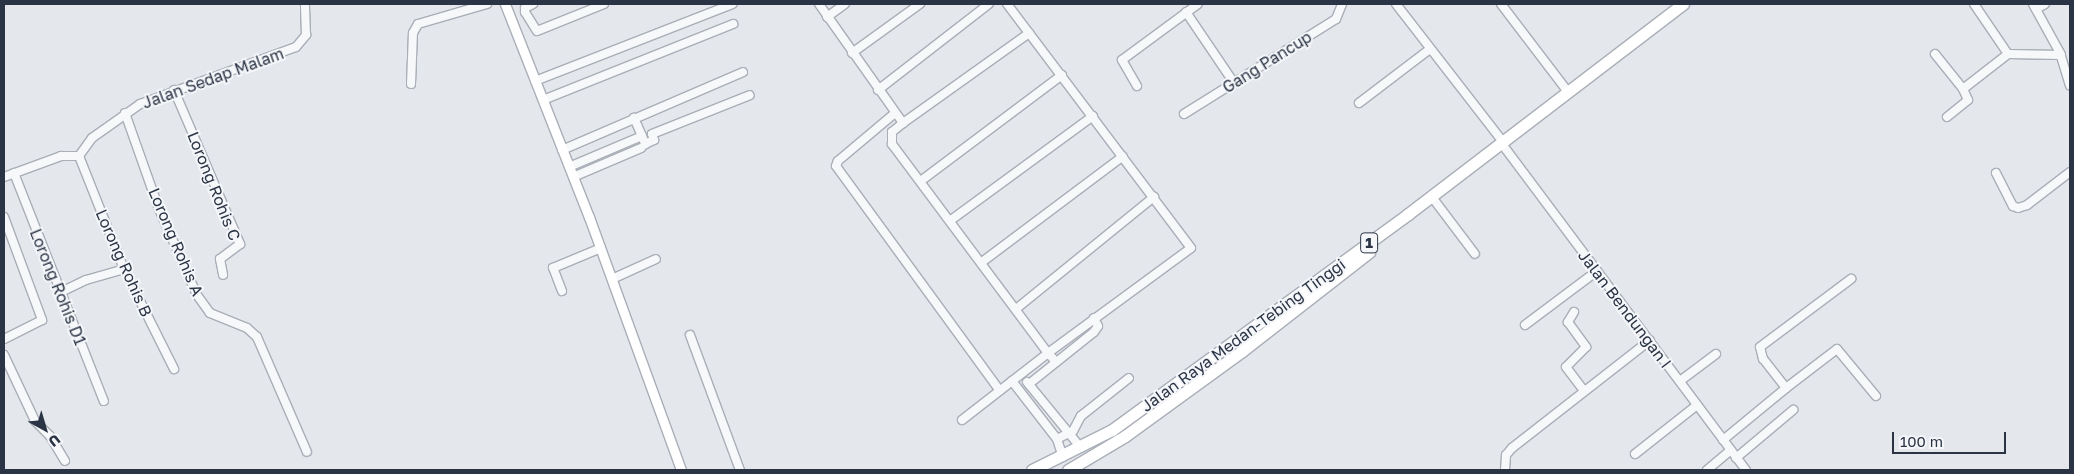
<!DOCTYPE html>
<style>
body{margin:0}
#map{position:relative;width:2074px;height:474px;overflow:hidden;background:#e4e7ec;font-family:"Golos Text",sans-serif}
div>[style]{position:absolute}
.roads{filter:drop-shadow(1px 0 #a9aeb7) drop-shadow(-1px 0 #a9aeb7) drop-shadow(0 1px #a9aeb7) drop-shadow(0 -1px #a9aeb7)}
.minor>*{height:8px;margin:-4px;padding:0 4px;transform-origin:4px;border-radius:4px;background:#f7f8fa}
.major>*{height:9px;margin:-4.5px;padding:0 4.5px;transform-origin:4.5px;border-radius:4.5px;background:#fff}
.highway>*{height:11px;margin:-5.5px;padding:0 5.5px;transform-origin:5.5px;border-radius:5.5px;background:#fff}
span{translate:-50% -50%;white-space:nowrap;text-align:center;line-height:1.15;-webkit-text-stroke:4px #f4f6f9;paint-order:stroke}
.shield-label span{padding:1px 4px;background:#f4f6f9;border:1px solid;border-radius:4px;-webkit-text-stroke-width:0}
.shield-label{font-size:15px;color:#2b3445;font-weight:700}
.street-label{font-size:16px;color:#2b3445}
.frame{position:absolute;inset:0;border:5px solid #2b3445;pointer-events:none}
.north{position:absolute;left:20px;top:404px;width:50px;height:50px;-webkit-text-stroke:4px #f4f6f9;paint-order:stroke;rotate:141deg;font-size:14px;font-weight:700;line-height:20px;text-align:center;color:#2b3445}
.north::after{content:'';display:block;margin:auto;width:18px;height:22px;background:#2b3445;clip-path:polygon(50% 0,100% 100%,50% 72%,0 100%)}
.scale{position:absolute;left:1892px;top:432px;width:114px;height:22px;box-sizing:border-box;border:2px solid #2b3445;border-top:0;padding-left:6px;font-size:15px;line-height:18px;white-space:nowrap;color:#2b3445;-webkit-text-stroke:4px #f4f6f9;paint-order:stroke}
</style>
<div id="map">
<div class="roads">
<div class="minor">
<i style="left:533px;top:4px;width:9px;rotate:153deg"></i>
<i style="left:525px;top:8px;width:4px;rotate:90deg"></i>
<i style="left:525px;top:12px;width:22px;rotate:58deg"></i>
<i style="left:537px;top:31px;width:72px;rotate:-21.9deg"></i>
<i style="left:819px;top:4px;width:146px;rotate:54.8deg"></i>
<i style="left:903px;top:123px;width:14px;rotate:141deg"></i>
<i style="left:892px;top:132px;width:12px;rotate:90deg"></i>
<i style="left:892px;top:144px;width:261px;rotate:53.3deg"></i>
<i style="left:1048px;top:353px;width:177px;rotate:-36.3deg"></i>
<i style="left:1191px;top:248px;width:306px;rotate:-127deg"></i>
<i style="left:1396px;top:4px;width:175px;rotate:52.2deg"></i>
<i style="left:1501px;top:4px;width:111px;rotate:52.7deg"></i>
<i style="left:1974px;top:4px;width:60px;rotate:55.8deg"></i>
<i style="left:2008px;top:54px;width:53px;rotate:1.1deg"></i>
<i style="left:2033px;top:4px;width:56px;rotate:61.1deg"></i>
<i style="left:2060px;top:53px;width:34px;rotate:73deg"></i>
<i style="left:2036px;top:9px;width:10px;rotate:-29deg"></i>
<i style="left:1186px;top:12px;width:86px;rotate:55.9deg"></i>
<i style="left:827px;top:17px;width:22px;rotate:-36deg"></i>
<i style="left:852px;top:53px;width:84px;rotate:-35.8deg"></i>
<i style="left:1935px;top:54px;width:45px;rotate:51.3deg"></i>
<i style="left:535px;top:81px;width:212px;rotate:-21.3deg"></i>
<i style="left:411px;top:84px;width:51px;rotate:-87.8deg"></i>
<i style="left:413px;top:33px;width:10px;rotate:-61deg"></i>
<i style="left:418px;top:24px;width:72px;rotate:-16.2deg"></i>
<i style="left:1137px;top:86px;width:30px;rotate:-120deg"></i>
<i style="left:1122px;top:60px;width:94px;rotate:-36.4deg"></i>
<i style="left:174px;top:90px;width:168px;rotate:66.8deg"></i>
<i style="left:240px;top:244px;width:25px;rotate:143deg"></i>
<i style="left:220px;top:259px;width:16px;rotate:79deg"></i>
<i style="left:878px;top:90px;width:140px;rotate:-37.8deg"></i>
<i style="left:543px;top:100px;width:205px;rotate:-21.8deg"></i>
<i style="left:1359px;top:103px;width:89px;rotate:-37.3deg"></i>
<i style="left:125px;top:113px;width:102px;rotate:70.5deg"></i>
<i style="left:159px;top:209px;width:94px;rotate:66.2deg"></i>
<i style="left:197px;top:295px;width:22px;rotate:54deg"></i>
<i style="left:210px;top:313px;width:40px;rotate:22deg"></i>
<i style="left:247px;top:328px;width:13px;rotate:42deg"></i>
<i style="left:257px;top:337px;width:125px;rotate:66.5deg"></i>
<i style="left:895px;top:113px;width:75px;rotate:139.9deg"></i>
<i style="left:838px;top:161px;width:5px;rotate:112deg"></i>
<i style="left:836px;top:166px;width:278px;rotate:53.9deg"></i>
<i style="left:1184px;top:114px;width:179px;rotate:-32deg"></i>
<i style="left:1336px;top:19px;width:16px;rotate:-68deg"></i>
<i style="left:1947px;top:117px;width:27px;rotate:-39deg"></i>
<i style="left:1968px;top:100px;width:12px;rotate:-114deg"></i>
<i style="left:1963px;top:89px;width:57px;rotate:-37.9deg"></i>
<i style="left:903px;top:123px;width:155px;rotate:-35.5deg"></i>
<i style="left:642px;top:136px;width:9px;rotate:69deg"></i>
<i style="left:645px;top:144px;width:10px;rotate:-24deg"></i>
<i style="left:654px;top:140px;width:6px;rotate:-108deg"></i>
<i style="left:652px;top:134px;width:105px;rotate:-21.7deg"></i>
<i style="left:1505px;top:148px;width:402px;rotate:53.2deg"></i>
<i style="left:562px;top:150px;width:197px;rotate:-23.3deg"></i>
<i style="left:79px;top:156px;width:122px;rotate:68.3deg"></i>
<i style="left:124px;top:269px;width:112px;rotate:63.4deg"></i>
<i style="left:569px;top:167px;width:79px;rotate:-23deg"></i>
<i style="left:642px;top:136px;width:20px;rotate:-114deg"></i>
<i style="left:14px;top:173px;width:245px;rotate:68.5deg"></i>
<i style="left:1996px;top:173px;width:37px;rotate:63deg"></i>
<i style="left:2013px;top:206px;width:5px;rotate:22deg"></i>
<i style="left:2018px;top:208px;width:9px;rotate:-18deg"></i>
<i style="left:2027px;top:205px;width:54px;rotate:-37.5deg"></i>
<i style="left:4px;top:177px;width:61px;rotate:-20.2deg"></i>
<i style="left:61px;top:156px;width:18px"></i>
<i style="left:79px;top:156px;width:22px;rotate:-54deg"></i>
<i style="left:92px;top:138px;width:59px;rotate:-35.3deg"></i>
<i style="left:140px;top:104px;width:166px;rotate:-20.1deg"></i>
<i style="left:296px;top:47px;width:16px;rotate:-50deg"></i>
<i style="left:306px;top:35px;width:31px;rotate:-92deg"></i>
<i style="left:573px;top:177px;width:74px;rotate:-23.1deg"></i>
<i style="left:922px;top:180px;width:175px;rotate:-36.9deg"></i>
<i style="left:1435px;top:201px;width:66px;rotate:53deg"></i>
<i style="left:4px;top:217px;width:110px;rotate:69.7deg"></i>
<i style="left:42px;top:320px;width:42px;rotate:153.4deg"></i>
<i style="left:951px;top:220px;width:176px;rotate:-36.2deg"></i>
<i style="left:982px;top:262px;width:176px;rotate:-36.9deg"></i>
<i style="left:612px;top:279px;width:48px;rotate:-24.4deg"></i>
<i style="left:562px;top:291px;width:25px;rotate:-111deg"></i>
<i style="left:553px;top:268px;width:52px;rotate:-22.6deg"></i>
<i style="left:59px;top:293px;width:30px;rotate:-26deg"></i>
<i style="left:86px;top:280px;width:40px;rotate:-16deg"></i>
<i style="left:1016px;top:309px;width:178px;rotate:-39.1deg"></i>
<i style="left:1574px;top:312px;width:12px;rotate:121deg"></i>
<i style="left:1568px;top:322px;width:31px;rotate:54deg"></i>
<i style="left:1586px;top:347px;width:28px;rotate:135deg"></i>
<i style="left:1566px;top:367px;width:30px;rotate:53deg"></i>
<i style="left:1525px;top:325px;width:90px;rotate:-36.9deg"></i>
<i style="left:690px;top:335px;width:144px;rotate:69.7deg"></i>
<i style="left:4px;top:355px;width:73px;rotate:64.8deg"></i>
<i style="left:35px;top:421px;width:21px;rotate:45deg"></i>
<i style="left:50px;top:436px;width:29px;rotate:59deg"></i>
<i style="left:1012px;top:381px;width:73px;rotate:52.2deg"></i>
<i style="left:1057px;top:439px;width:19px;rotate:72deg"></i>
<i style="left:1680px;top:381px;width:45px;rotate:-36.9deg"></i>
<i style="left:1027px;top:382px;width:85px;rotate:50.7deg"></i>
<i style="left:1029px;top:384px;width:83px;rotate:-38.7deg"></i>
<i style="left:1094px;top:332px;width:7px;rotate:-56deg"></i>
<i style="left:1098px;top:326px;width:9px;rotate:-117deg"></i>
<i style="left:1786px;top:388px;width:64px;rotate:-37.4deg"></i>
<i style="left:1837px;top:349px;width:61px;rotate:50.3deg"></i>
<i style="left:962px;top:420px;width:109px;rotate:-37.9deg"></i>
<i style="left:1048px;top:353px;width:12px;rotate:48deg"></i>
<i style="left:1057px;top:439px;width:18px;rotate:-27deg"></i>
<i style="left:1073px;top:431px;width:17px;rotate:-62deg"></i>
<i style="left:1081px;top:416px;width:61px;rotate:-38.4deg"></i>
<i style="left:1723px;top:440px;width:82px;rotate:-39.5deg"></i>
<i style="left:1786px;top:388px;width:37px;rotate:-128deg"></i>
<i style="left:1763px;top:359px;width:12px;rotate:-104deg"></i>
<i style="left:1760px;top:347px;width:114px;rotate:-36.8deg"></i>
<i style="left:1635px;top:454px;width:79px;rotate:-38.3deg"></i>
<i style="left:1736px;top:458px;width:75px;rotate:-40.1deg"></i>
<i style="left:1505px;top:470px;width:15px;rotate:-86deg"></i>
<i style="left:1506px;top:455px;width:9px;rotate:-49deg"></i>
<i style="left:1512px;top:448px;width:175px;rotate:-38deg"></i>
<i style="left:1707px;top:470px;width:31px;rotate:-40deg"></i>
</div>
<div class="major">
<i style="left:505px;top:4px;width:229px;rotate:68.5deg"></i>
<i style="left:589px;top:217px;width:269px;rotate:70deg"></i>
</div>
<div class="highway">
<i style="left:1032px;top:470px;width:89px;rotate:-26.6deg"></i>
<i style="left:1112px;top:430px;width:366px;rotate:-36.1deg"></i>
<i style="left:1408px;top:214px;width:346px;rotate:-37.4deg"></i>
<i style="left:1068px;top:470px;width:66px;rotate:-30.8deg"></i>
<i style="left:1125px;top:436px;width:145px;rotate:-36deg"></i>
<i style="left:1242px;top:351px;width:161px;rotate:-37.9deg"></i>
</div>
</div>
<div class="shield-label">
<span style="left:1369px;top:243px">1</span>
</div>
<div class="street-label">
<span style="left:1267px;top:62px;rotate:-32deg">Gang Pancup</span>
<span style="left:213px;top:78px;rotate:-20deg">Jalan Sedap Malam</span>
<span style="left:214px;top:186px;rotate:68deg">Lorong Rohis C</span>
<span style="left:176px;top:242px;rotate:67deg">Lorong Rohis A</span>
<span style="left:124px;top:263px;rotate:66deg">Lorong Rohis B</span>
<span style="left:58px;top:287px;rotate:68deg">Lorong Rohis D1</span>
<span style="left:1625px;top:309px;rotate:53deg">Jalan Bendungan I</span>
<span style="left:1243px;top:335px;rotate:-36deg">Jalan Raya Medan-Tebing Tinggi</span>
</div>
<div class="frame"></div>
<div class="north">U</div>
<div class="scale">100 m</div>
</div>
